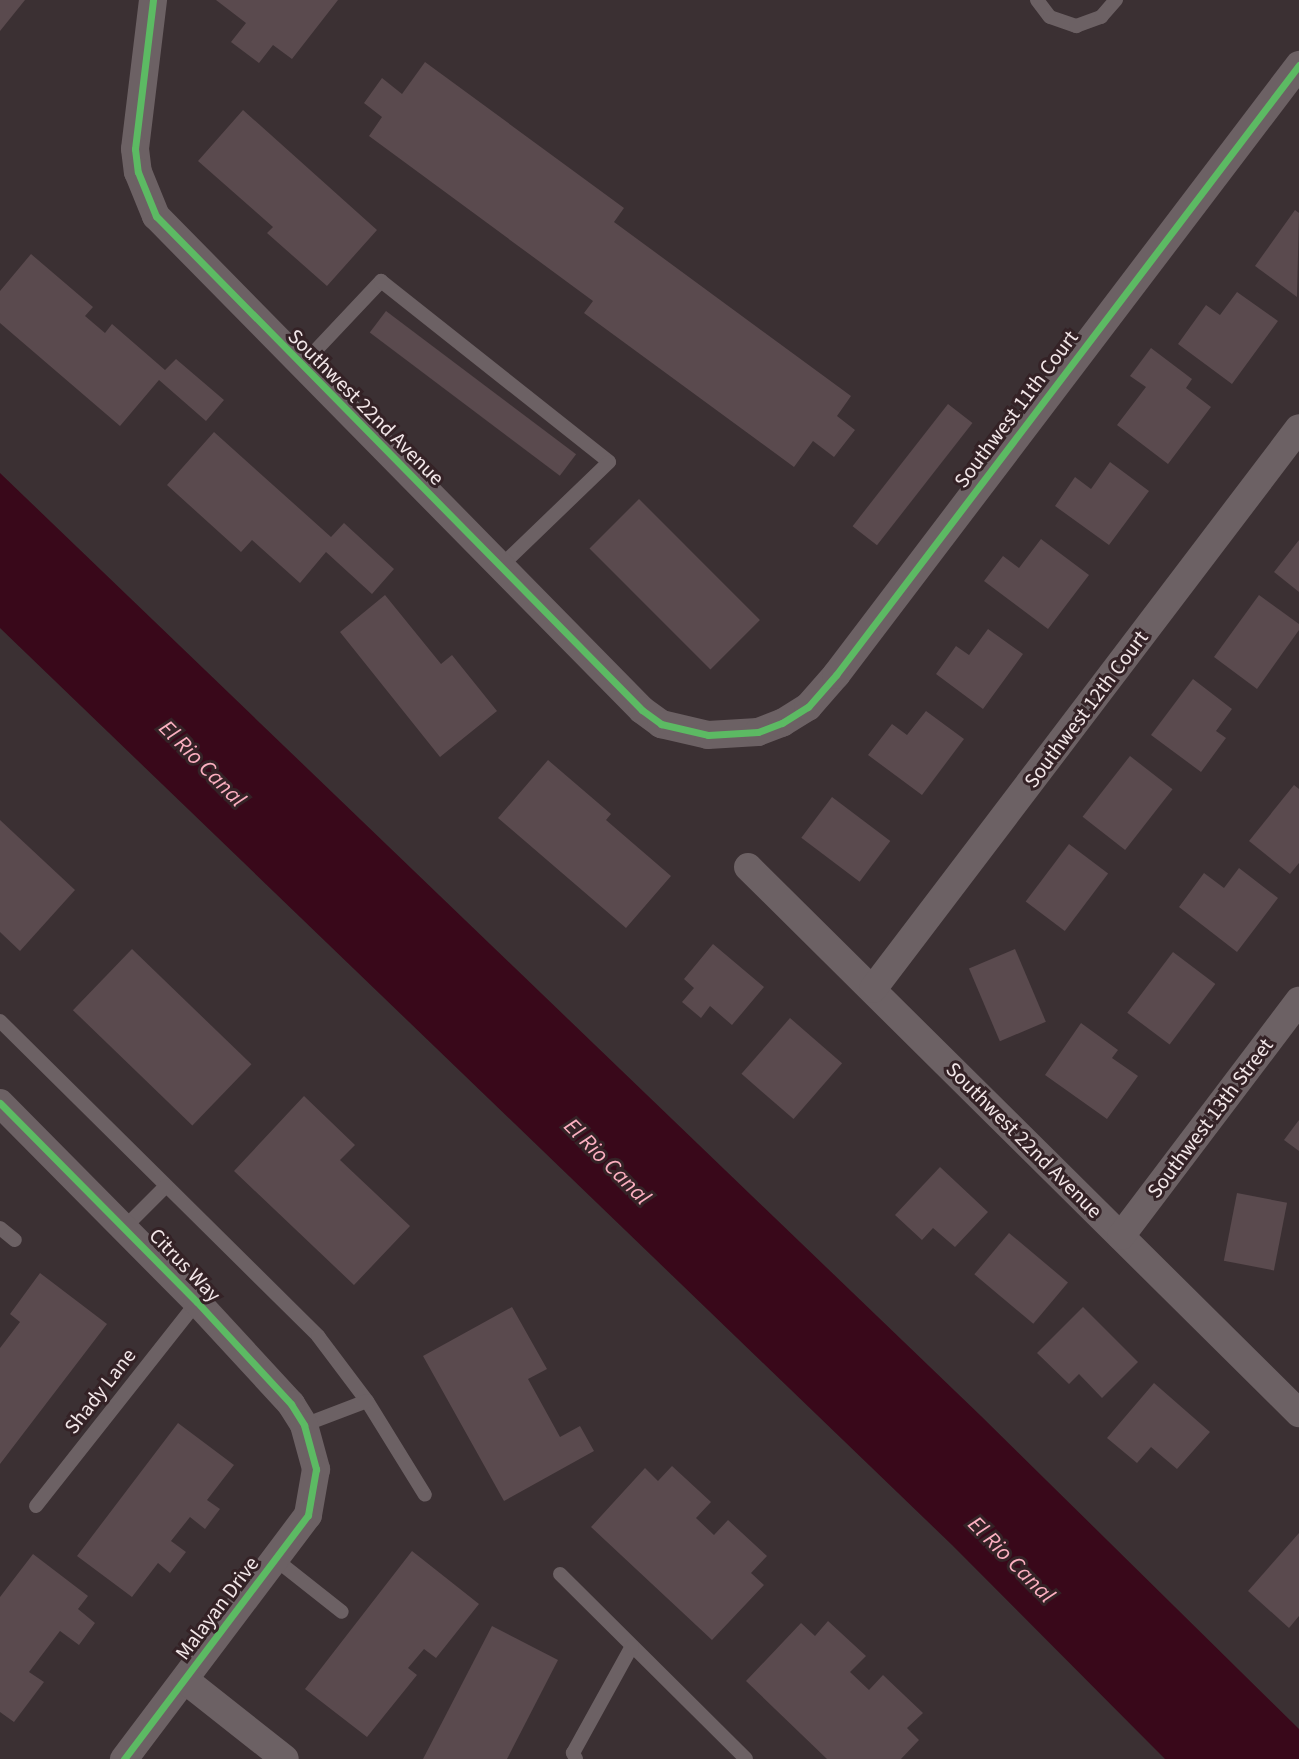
<!DOCTYPE html>
<style>
body{margin:0}
#map{position:relative;width:1299px;height:1759px;overflow:hidden;background:#3b3033;font-family:"Source Sans 3",sans-serif}
div>[style]{position:absolute}
.water>*{inset:0;background:#39081a}
.building>*{inset:0;background:#5a4a4e;transform-origin:0 0}
.lane>*{height:14px;margin:-7px;padding:0 7px;transform-origin:7px;border-radius:7px;background:#6c6164}
.street>*{height:28px;margin:-14px;padding:0 14px;transform-origin:14px;border-radius:14px;background:#6c6164}
.cycleway>*{height:7px;margin:-3.5px;padding:0 3.5px;transform-origin:3.5px;border-radius:3.5px;background:#5cba63}
span{translate:-50% -50%;white-space:nowrap;text-align:center;line-height:1.15;-webkit-text-stroke:6px #342226;paint-order:stroke}
.street-label{font-size:21px;color:#f2e6e8}
.water-label{font-size:23px;color:#fbafc0;font-style:italic}
</style>
<div id="map">
<div class="water">
<i style="clip-path:polygon(0 473px,981px 1416px,1299px 1729px,1299px 1759px,1165px 1759px,952px 1545px,0 628px)"></i>
</div>
<div class="building">
<i style="clip-path:polygon(0 0,25px 0,0 31px)"></i>
<i style="clip-path:polygon(216px 0,338px 0,292px 59px,273px 45px,259px 63px,231px 42px,246px 23px)"></i>
<i style="clip-path:polygon(425px 62px,624px 208px,614px 222px,851px 396px,837px 416px,855px 430px,834px 457px,813px 441px,794px 467px,584px 313px,593px 301px,369px 136px,382px 117px,364px 103px,382px 78px,402px 94px)"></i>
<i style="clip-path:polygon(243px 110px,377px 230px,327px 286px,267px 233px,273px 227px,198px 161px)"></i>
<i style="clip-path:polygon(1295px 210px,1299px 213px,1297px 297px,1255px 266px)"></i>
<i style="clip-path:polygon(31px 254px,93px 307px,85px 316px,105px 333px,112px 324px,165px 370px,176px 359px,224px 400px,206px 421px,159px 380px,120px 426px,0 323px,0 291px)"></i>
<i style="clip-path:polygon(1237px 292px,1278px 321px,1232px 384px,1178px 344px,1206px 305px,1220px 315px)"></i>
<i style="left:386px;top:311px;width:238px;height:27px;rotate:37deg"></i>
<i style="clip-path:polygon(1151px 348px,1192px 379px,1186px 388px,1211px 407px,1168px 464px,1117px 425px,1146px 387px,1130px 376px)"></i>
<i style="left:948px;top:404px;width:31px;height:155px;rotate:38deg"></i>
<i style="clip-path:polygon(214px 432px,331px 537px,344px 523px,394px 569px,372px 594px,326px 552px,300px 583px,252px 540px,241px 552px,167px 485px)"></i>
<i style="clip-path:polygon(1110px 462px,1149px 491px,1109px 545px,1055px 506px,1075px 477px,1091px 489px)"></i>
<i style="left:639px;top:499px;width:171px;height:70px;rotate:45deg"></i>
<i style="clip-path:polygon(1041px 539px,1089px 575px,1048px 629px,984px 581px,1003px 556px,1019px 568px)"></i>
<i style="clip-path:polygon(1299px 540px,1299px 592px,1274px 572px)"></i>
<i style="clip-path:polygon(385px 595px,441px 664px,452px 655px,497px 711px,440px 757px,340px 632px)"></i>
<i style="clip-path:polygon(1259px 595px,1299px 624px,1299px 630px,1257px 689px,1214px 657px)"></i>
<i style="clip-path:polygon(988px 629px,1023px 654px,983px 709px,936px 674px,956px 646px,969px 655px)"></i>
<i style="clip-path:polygon(1193px 679px,1232px 709px,1216px 731px,1226px 738px,1201px 772px,1151px 735px)"></i>
<i style="clip-path:polygon(926px 711px,964px 739px,922px 795px,868px 755px,892px 724px,907px 735px)"></i>
<i style="left:1130px;top:756px;width:54px;height:77px;rotate:38deg"></i>
<i style="clip-path:polygon(548px 760px,611px 814px,606px 820px,671px 876px,626px 928px,498px 818px)"></i>
<i style="clip-path:polygon(1294px 785px,1299px 789px,1299px 863px,1290px 874px,1249px 841px)"></i>
<i style="left:832px;top:797px;width:73px;height:51px;rotate:37deg"></i>
<i style="clip-path:polygon(0 820px,75px 890px,20px 951px,0 932px)"></i>
<i style="left:1069px;top:844px;width:49px;height:72px;rotate:37deg"></i>
<i style="clip-path:polygon(1239px 868px,1278px 898px,1237px 952px,1179px 907px,1204px 873px,1224px 888px)"></i>
<i style="clip-path:polygon(713px 944px,764px 987px,732px 1025px,710px 1006px,701px 1018px,682px 1002px,694px 988px,684px 979px)"></i>
<i style="left:132px;top:949px;width:166px;height:85px;rotate:44deg"></i>
<i style="left:1015px;top:949px;width:79px;height:50px;rotate:67deg"></i>
<i style="left:1173px;top:952px;width:53px;height:76px;rotate:37deg"></i>
<i style="left:790px;top:1018px;width:69px;height:74px;rotate:41deg"></i>
<i style="clip-path:polygon(1081px 1023px,1118px 1050px,1112px 1058px,1138px 1076px,1107px 1119px,1045px 1075px)"></i>
<i style="clip-path:polygon(304px 1096px,355px 1145px,340px 1160px,410px 1226px,354px 1285px,234px 1171px)"></i>
<i style="clip-path:polygon(1299px 1120px,1299px 1151px,1284px 1140px)"></i>
<i style="clip-path:polygon(940px 1167px,988px 1212px,955px 1247px,933px 1228px,922px 1240px,895px 1215px)"></i>
<i style="left:1237px;top:1193px;width:51px;height:69px;rotate:11deg"></i>
<i style="left:1009px;top:1233px;width:77px;height:54px;rotate:40deg"></i>
<i style="clip-path:polygon(40px 1273px,107px 1324px,0 1464px,0 1348px,20px 1322px,10px 1314px)"></i>
<i style="clip-path:polygon(512px 1307px,547px 1369px,528px 1379px,560px 1437px,580px 1426px,594px 1451px,504px 1501px,423px 1356px)"></i>
<i style="clip-path:polygon(1083px 1307px,1138px 1362px,1102px 1398px,1079px 1374px,1069px 1384px,1037px 1353px)"></i>
<i style="clip-path:polygon(1154px 1383px,1210px 1432px,1177px 1469px,1151px 1447px,1137px 1463px,1107px 1438px)"></i>
<i style="clip-path:polygon(178px 1423px,234px 1465px,207px 1500px,220px 1509px,205px 1529px,190px 1517px,171px 1541px,186px 1552px,170px 1573px,158px 1563px,132px 1597px,77px 1556px)"></i>
<i style="clip-path:polygon(672px 1466px,711px 1502px,696px 1518px,714px 1535px,728px 1520px,767px 1556px,751px 1573px,764px 1585px,712px 1640px,591px 1527px,645px 1468px,658px 1481px)"></i>
<i style="clip-path:polygon(1299px 1533px,1299px 1616px,1289px 1628px,1248px 1591px)"></i>
<i style="clip-path:polygon(412px 1551px,479px 1604px,436px 1658px,424px 1649px,408px 1668px,417px 1675px,367px 1737px,305px 1689px)"></i>
<i style="clip-path:polygon(33px 1554px,88px 1596px,78px 1609px,95px 1623px,79px 1645px,60px 1631px,29px 1672px,44px 1682px,14px 1722px,0 1712px,0 1597px)"></i>
<i style="clip-path:polygon(828px 1621px,866px 1656px,850px 1672px,869px 1690px,883px 1675px,923px 1713px,907px 1728px,919px 1740px,901px 1759px,827px 1759px,746px 1681px,801px 1623px,815px 1636px)"></i>
<i style="clip-path:polygon(492px 1626px,558px 1660px,507px 1759px,423px 1759px)"></i>
</div>
<div class="lane">
<i style="left:1037px;top:0;width:21px;rotate:53deg"></i>
<i style="left:1050px;top:17px;width:28px;rotate:19deg"></i>
<i style="left:1076px;top:26px;width:27px;rotate:-20deg"></i>
<i style="left:1101px;top:17px;width:23px;rotate:-49deg"></i>
<i style="left:301px;top:366px;width:117px;rotate:-46.7deg"></i>
<i style="left:381px;top:281px;width:291px;rotate:38.4deg"></i>
<i style="left:609px;top:462px;width:151px;rotate:136.1deg"></i>
<i style="left:0;top:1021px;width:448px;rotate:44.7deg"></i>
<i style="left:318px;top:1336px;width:81px;rotate:53deg"></i>
<i style="left:367px;top:1401px;width:110px;rotate:58.3deg"></i>
<i style="left:0;top:1228px;width:19px;rotate:39deg"></i>
<i style="left:124px;top:1228px;width:59px;rotate:-45deg"></i>
<i style="left:304px;top:1425px;width:67px;rotate:-20.9deg"></i>
<i style="left:36px;top:1506px;width:260px;rotate:-51.7deg"></i>
<i style="left:275px;top:1559px;width:85px;rotate:38.3deg"></i>
<i style="left:560px;top:1574px;width:262px;rotate:44.8deg"></i>
<i style="left:576px;top:1759px;width:7px;rotate:-117deg"></i>
<i style="left:573px;top:1753px;width:122px;rotate:-61.1deg"></i>
</div>
<div class="street">
<i style="left:153px;top:0;width:150px;rotate:96.9deg"></i>
<i style="left:135px;top:149px;width:23px;rotate:83deg"></i>
<i style="left:138px;top:172px;width:48px;rotate:67.8deg"></i>
<i style="left:156px;top:216px;width:693px;rotate:45.47deg"></i>
<i style="left:642px;top:710px;width:24px;rotate:36deg"></i>
<i style="left:661px;top:724px;width:48px;rotate:13.2deg"></i>
<i style="left:708px;top:735px;width:50px;rotate:-3.4deg"></i>
<i style="left:758px;top:732px;width:26px;rotate:-21deg"></i>
<i style="left:782px;top:723px;width:31px;rotate:-32deg"></i>
<i style="left:808px;top:707px;width:43px;rotate:-48.8deg"></i>
<i style="left:836px;top:675px;width:766px;rotate:-52.8deg"></i>
<i style="left:748px;top:867px;width:776px;rotate:44.74deg"></i>
<i style="left:873px;top:989px;width:704px;rotate:-52.79deg"></i>
<i style="left:0;top:1103px;width:280px;rotate:45.3deg"></i>
<i style="left:197px;top:1302px;width:139px;rotate:47.3deg"></i>
<i style="left:291px;top:1404px;width:25px;rotate:58deg"></i>
<i style="left:304px;top:1425px;width:46px;rotate:74.7deg"></i>
<i style="left:316px;top:1469px;width:47px;rotate:99.9deg"></i>
<i style="left:308px;top:1515px;width:306px;rotate:127deg"></i>
<i style="left:1121px;top:1236px;width:295px;rotate:-52.9deg"></i>
<i style="left:185px;top:1680px;width:127px;rotate:38.3deg"></i>
</div>
<div class="cycleway">
<i style="left:153px;top:0;width:150px;rotate:96.9deg"></i>
<i style="left:135px;top:149px;width:23px;rotate:83deg"></i>
<i style="left:138px;top:172px;width:48px;rotate:67.8deg"></i>
<i style="left:156px;top:216px;width:693px;rotate:45.47deg"></i>
<i style="left:642px;top:710px;width:24px;rotate:36deg"></i>
<i style="left:661px;top:724px;width:48px;rotate:13.2deg"></i>
<i style="left:708px;top:735px;width:50px;rotate:-3.4deg"></i>
<i style="left:758px;top:732px;width:26px;rotate:-21deg"></i>
<i style="left:782px;top:723px;width:31px;rotate:-32deg"></i>
<i style="left:808px;top:707px;width:43px;rotate:-48.8deg"></i>
<i style="left:836px;top:675px;width:766px;rotate:-52.8deg"></i>
<i style="left:0;top:1103px;width:280px;rotate:45.3deg"></i>
<i style="left:197px;top:1302px;width:139px;rotate:47.3deg"></i>
<i style="left:291px;top:1404px;width:25px;rotate:58deg"></i>
<i style="left:304px;top:1425px;width:46px;rotate:74.7deg"></i>
<i style="left:316px;top:1469px;width:47px;rotate:99.9deg"></i>
<i style="left:308px;top:1515px;width:306px;rotate:127deg"></i>
</div>
<div class="street-label">
<span style="left:366px;top:407px;rotate:45deg">Southwest 22nd Avenue</span>
<span style="left:1016px;top:409px;rotate:-53deg">Southwest 11th Court</span>
<span style="left:1086px;top:709px;rotate:-53deg">Southwest 12th Court</span>
<span style="left:1210px;top:1118px;rotate:-53deg">Southwest 13th Street</span>
<span style="left:1024px;top:1140px;rotate:45deg">Southwest 22nd Avenue</span>
<span style="left:185px;top:1265px;rotate:46deg">Citrus Way</span>
<span style="left:100px;top:1391px;rotate:-52deg">Shady Lane</span>
<span style="left:217px;top:1608px;rotate:-53deg">Malayan Drive</span>
</div>
<div class="water-label">
<span style="left:202px;top:764px;rotate:45deg">El Rio Canal</span>
<span style="left:607px;top:1162px;rotate:45deg">El Rio Canal</span>
<span style="left:1011px;top:1560px;rotate:45deg">El Rio Canal</span>
</div>
</div>
